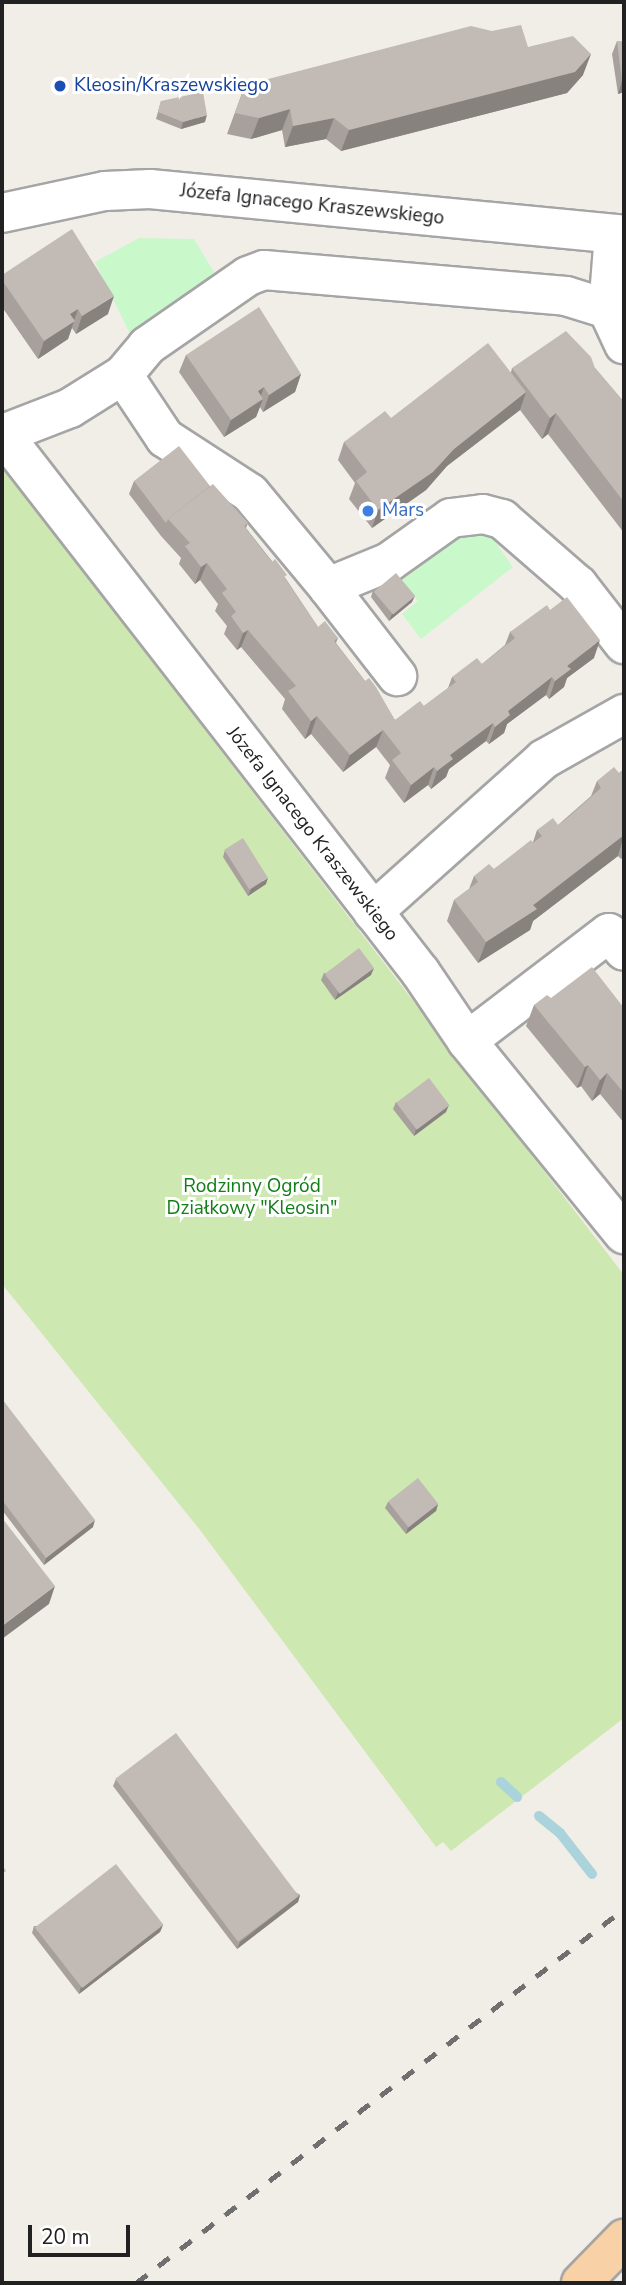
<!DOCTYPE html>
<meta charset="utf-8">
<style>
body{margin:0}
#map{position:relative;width:626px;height:2285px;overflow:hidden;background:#f1eee8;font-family:"Nunito Sans",sans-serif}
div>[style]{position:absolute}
.grass>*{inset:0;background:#cee8b1}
.park>*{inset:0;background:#c9f8cb}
.stream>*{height:10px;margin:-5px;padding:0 5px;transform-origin:5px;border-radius:5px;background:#abd3dc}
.roads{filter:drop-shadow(2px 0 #a5a5a5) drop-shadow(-2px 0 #a5a5a5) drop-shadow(0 2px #a5a5a5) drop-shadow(0 -2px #a5a5a5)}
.street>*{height:38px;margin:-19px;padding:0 19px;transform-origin:19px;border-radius:19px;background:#fff}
.primary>*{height:38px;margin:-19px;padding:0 19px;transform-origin:19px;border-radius:19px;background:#f8d2a6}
.rail>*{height:5px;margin-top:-2.5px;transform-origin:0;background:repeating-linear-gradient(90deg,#6f6f6f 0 14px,transparent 0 28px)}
.wall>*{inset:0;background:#a7a09c}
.shaded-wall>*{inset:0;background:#88827f}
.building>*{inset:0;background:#c2bab5;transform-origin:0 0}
.dots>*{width:19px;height:19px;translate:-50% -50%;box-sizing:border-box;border:4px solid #fff;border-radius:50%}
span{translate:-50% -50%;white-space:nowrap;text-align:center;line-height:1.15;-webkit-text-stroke:6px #fff;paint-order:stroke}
.transit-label{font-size:19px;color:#164399}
.left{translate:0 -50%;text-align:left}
.street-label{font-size:19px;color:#212121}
.shop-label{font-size:19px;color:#366cbe}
.park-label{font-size:19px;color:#117e17}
.frame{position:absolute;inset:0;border:4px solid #212121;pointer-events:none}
.scale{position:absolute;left:28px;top:2225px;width:102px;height:32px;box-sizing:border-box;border:4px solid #212121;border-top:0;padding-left:9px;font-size:21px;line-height:24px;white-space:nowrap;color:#212121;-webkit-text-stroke:5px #fff;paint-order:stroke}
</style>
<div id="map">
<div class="grass">
<i style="clip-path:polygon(2px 466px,624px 1275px,624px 1718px,451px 1851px,443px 1842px,436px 1847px,200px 1530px,2px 1284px)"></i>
</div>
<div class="park">
<i style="clip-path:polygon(139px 238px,194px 239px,217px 277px,132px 338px,95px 262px)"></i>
<i style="clip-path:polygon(454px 532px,491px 536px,513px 567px,421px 639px,402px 614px,418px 601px,397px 574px)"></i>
</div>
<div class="stream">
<i style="left:501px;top:1782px;width:22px;rotate:43deg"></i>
<i style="left:539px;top:1816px;width:27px;rotate:39deg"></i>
<i style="left:560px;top:1833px;width:52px;rotate:52deg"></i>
</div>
<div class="roads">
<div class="street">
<i style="left:2px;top:213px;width:105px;rotate:-12.1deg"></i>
<i style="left:105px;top:191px;width:45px;rotate:-2.5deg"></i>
<i style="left:150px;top:189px;width:476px;rotate:5.5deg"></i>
<i style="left:614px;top:234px;width:76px;rotate:94.5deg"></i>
<i style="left:608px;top:310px;width:38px;rotate:65deg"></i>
<i style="left:123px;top:375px;width:76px;rotate:56.3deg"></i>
<i style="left:165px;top:438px;width:101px;rotate:32.9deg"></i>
<i style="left:250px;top:493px;width:122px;rotate:50.3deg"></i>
<i style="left:328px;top:587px;width:66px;rotate:-22.3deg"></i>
<i style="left:389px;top:562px;width:76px;rotate:-35.4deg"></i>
<i style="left:451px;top:518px;width:32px;rotate:-7deg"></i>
<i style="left:483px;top:514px;width:20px;rotate:15deg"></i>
<i style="left:502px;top:519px;width:101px;rotate:41deg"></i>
<i style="left:578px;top:585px;width:75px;rotate:52.1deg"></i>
<i style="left:2px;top:433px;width:683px;rotate:52.19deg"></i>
<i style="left:421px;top:973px;width:82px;rotate:55.9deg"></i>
<i style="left:467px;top:1041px;width:249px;rotate:50.9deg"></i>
<i style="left:3px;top:434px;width:72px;rotate:-21.2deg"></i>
<i style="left:70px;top:408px;width:62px;rotate:-31.9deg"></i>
<i style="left:123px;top:375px;width:38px;rotate:-50deg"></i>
<i style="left:147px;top:346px;width:123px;rotate:-34.7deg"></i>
<i style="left:248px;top:276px;width:17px;rotate:-21deg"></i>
<i style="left:264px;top:270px;width:303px;rotate:4.9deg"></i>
<i style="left:566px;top:296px;width:61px;rotate:17.2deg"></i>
<i style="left:328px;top:587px;width:113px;rotate:52.2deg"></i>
<i style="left:373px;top:912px;width:229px;rotate:-41.8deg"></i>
<i style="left:544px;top:759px;width:92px;rotate:-29.4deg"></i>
<i style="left:467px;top:1041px;width:178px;rotate:-37.3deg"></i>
<i style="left:609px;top:933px;width:23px;rotate:50deg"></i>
</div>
<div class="primary">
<i style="left:581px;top:2283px;width:62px;rotate:-45.7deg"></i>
</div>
</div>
<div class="rail">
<i style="left:136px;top:2283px;width:615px;rotate:-37.47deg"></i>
</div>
<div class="wall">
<i style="clip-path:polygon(617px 41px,624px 42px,624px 92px,618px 94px,612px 54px)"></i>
<i style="clip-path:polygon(528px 47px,583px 75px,567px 93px,341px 151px,326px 139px,285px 147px,282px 130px,251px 139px,227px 134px,245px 85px)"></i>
<i style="clip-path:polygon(161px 101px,205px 122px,181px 129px,156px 119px)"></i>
<i style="clip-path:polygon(2px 275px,108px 314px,76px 334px,72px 328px,68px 339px,38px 359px,2px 307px)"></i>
<i style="clip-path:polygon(186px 355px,301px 374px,295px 392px,263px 412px,260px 407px,256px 417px,224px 437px,179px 372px)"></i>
<i style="clip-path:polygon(512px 368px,595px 368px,624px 402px,624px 533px,548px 434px,542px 439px,520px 410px,447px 466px,426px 490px,372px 528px,349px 499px,355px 483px,338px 460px,344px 442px,391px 418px,511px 372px)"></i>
<i style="clip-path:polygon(134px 481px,210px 486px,248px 523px,246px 528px,286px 579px,318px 627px,338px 638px,336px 643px,395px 720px,424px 706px,448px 688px,452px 677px,482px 664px,505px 645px,510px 632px,550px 610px,594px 658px,567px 678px,564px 687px,549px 699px,546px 695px,507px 724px,504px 733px,489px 744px,486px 741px,449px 769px,446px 777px,431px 789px,428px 785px,404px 803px,385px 778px,390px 765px,376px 747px,343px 772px,311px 734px,305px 739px,282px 709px,285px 699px,241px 647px,237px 650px,224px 634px,227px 626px,215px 611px,218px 604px,200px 580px,195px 584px,179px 564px,181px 558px,161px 536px,129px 494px)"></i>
<i style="clip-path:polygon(373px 590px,412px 602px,389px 621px,371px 597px)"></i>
<i style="clip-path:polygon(624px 769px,624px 857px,621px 859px,618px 856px,533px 921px,530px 930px,478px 963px,447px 921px,454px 900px,469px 889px,474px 876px,494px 869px,533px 842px,537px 830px,558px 825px,591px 796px,597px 781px,619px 773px)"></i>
<i style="clip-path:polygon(225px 850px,266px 884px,248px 896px,223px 857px)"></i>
<i style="clip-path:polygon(324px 973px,371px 975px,335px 1000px,321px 980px)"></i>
<i style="clip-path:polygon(551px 998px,624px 1008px,624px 1123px,600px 1094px,592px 1101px,581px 1086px,577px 1088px,526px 1026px,534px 1005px)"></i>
<i style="clip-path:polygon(396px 1102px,446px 1112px,414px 1136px,393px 1109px)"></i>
<i style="clip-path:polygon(2px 1399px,93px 1527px,44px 1565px,2px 1510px)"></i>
<i style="clip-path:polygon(388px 1502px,438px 1504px,436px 1511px,406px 1534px,385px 1508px)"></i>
<i style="clip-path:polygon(116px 1779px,300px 1895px,298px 1902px,237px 1949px,113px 1786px)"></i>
<i style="clip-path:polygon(163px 1925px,160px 1932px,79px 1994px,32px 1933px,34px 1926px)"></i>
</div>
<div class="shaded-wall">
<i style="clip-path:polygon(591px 54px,583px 75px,567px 93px,341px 151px,349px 130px)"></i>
<i style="clip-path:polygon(622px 81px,624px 81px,624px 92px,618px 94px)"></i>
<i style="clip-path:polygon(290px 109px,282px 130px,251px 139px,259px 118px)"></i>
<i style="clip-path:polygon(207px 115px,205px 122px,181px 129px,183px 122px)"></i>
<i style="clip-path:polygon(334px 118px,326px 139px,285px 147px,293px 126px)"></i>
<i style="clip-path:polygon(114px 296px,108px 314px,76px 334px,82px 316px)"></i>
<i style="clip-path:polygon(78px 309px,68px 339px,38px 359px,44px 341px,70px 314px)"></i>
<i style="clip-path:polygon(301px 374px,295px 392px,263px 412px,269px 395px)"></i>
<i style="clip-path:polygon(264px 387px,259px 401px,263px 399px,256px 417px,224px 437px,231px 420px,258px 391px)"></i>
<i style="clip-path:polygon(526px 392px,520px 410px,447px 466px,426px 490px,372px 528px,378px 510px,454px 449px)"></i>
<i style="clip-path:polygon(556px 413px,548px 434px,542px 439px,550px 418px)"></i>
<i style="clip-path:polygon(207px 563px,200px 580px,195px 584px,201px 567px)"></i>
<i style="clip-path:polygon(415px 596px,412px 602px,389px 621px,392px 614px)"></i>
<i style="clip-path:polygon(248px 630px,241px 647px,237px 650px,243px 633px)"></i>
<i style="clip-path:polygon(600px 640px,594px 658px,567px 678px,564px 687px,549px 699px,555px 681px,567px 666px)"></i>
<i style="clip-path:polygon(552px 677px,546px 695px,507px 724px,504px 733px,489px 744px,495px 727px,508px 711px)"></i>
<i style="clip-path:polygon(317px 716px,311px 734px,305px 739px,311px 721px)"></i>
<i style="clip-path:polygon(493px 723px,486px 741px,449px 769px,446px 777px,431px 789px,437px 771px,450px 755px)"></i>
<i style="clip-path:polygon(383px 730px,376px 747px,343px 772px,350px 755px)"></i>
<i style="clip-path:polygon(434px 767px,428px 785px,404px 803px,411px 785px)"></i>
<i style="clip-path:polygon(624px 835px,618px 856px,533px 921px,530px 930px,478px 963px,486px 942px)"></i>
<i style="clip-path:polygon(268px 878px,266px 884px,248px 896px,251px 889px)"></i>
<i style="clip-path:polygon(374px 968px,371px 975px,335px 1000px,338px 993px)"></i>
<i style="clip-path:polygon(588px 1065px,581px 1086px,577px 1088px,585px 1067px)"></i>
<i style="clip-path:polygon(607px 1073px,600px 1094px,592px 1101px,600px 1080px)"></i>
<i style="clip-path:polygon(449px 1105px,446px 1112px,414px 1136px,416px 1129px)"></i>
<i style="clip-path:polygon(438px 1504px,436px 1511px,406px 1534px,408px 1527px)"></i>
<i style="clip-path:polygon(95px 1520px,93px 1527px,44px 1565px,46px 1558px)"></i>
<i style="clip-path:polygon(55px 1586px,49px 1604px,2px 1639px,2px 1626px)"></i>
<i style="clip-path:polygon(300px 1895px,298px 1902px,237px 1949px,240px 1942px)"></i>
<i style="clip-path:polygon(163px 1925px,160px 1932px,79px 1994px,81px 1987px)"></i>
</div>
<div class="building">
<i style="clip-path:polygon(521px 25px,528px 47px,573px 36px,591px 54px,575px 72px,349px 130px,334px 118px,293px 126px,290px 109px,259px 118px,235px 113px,245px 85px,471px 26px,492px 31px)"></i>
<i style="clip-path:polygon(617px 41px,624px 42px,624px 81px,622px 81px)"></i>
<i style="clip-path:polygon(203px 92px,207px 115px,183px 122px,158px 112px,161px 101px)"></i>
<i style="clip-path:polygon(72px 229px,114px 296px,82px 316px,78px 309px,70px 314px,75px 321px,44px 341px,2px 280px,2px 275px)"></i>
<i style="clip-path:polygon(259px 307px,301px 374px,269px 395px,264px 387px,258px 391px,263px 399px,231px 420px,186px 355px)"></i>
<i style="clip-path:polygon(566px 331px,591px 357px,595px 368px,624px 402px,624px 502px,556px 413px,550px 418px,512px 368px)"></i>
<i style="clip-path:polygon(488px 343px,526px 392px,454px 449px,433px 472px,378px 510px,356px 481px,367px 472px,344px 442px,385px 411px,391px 418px)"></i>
<i style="clip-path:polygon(179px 446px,210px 486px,168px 519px,166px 523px,134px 481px)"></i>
<i style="clip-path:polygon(213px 484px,248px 523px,244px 526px,272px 562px,275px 559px,287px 575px,284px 577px,318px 627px,325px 621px,331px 629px,338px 638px,334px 641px,365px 681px,369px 678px,376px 687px,395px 720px,420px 701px,424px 706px,456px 682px,452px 677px,477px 658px,482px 664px,515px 638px,510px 632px,547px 605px,550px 610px,567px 597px,600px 640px,567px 666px,571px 669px,555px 681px,552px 677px,508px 711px,510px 715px,495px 727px,493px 723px,450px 755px,453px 759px,437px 771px,434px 767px,411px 785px,392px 760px,401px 753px,383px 730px,350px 755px,317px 716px,311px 721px,288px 691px,296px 686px,248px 630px,243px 633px,231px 616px,236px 612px,222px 593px,227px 589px,207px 563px,201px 567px,185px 546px,190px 543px,168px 519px)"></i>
<i style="left:396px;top:573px;width:30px;height:29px;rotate:50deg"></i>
<i style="clip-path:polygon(614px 767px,619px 773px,624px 769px,624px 835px,533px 905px,537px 909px,486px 942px,454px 900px,478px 882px,474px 876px,489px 864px,494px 869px,531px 840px,533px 843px,542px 836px,537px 830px,553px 818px,558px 825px,565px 820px,601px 788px,597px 781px)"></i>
<i style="left:243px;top:838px;width:47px;height:22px;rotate:58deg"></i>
<i style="left:359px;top:948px;width:25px;height:43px;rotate:53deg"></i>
<i style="clip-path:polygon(592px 967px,624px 1008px,624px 1093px,607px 1073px,600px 1080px,588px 1065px,585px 1067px,534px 1005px,547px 995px,551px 998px)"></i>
<i style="left:429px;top:1078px;width:34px;height:41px;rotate:53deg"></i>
<i style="clip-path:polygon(2px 1399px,95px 1520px,46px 1558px,2px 1500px)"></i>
<i style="left:418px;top:1478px;width:33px;height:38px;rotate:52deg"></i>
<i style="clip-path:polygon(2px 1518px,55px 1586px,2px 1626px)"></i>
<i style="left:176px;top:1733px;width:204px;height:76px;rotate:53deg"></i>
<i style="left:116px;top:1864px;width:77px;height:103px;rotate:52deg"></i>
<i style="clip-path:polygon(2px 1865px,6px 1871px,2px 1874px)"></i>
</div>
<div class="dots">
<i style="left:60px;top:86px;background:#1a4fb4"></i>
<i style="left:368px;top:511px;background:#3f7fe0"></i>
</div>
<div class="transit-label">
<span class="left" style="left:74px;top:86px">Kleosin/Kraszewskiego</span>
</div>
<div class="street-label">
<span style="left:312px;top:205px;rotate:6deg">Józefa Ignacego Kraszewskiego</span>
<span style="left:312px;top:834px;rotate:52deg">Józefa Ignacego Kraszewskiego</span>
</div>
<div class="shop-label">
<span class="left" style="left:382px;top:511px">Mars</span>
</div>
<div class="park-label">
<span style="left:252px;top:1198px">Rodzinny Ogród<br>Działkowy "Kleosin"</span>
</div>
<div class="frame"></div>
<div class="scale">20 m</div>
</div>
